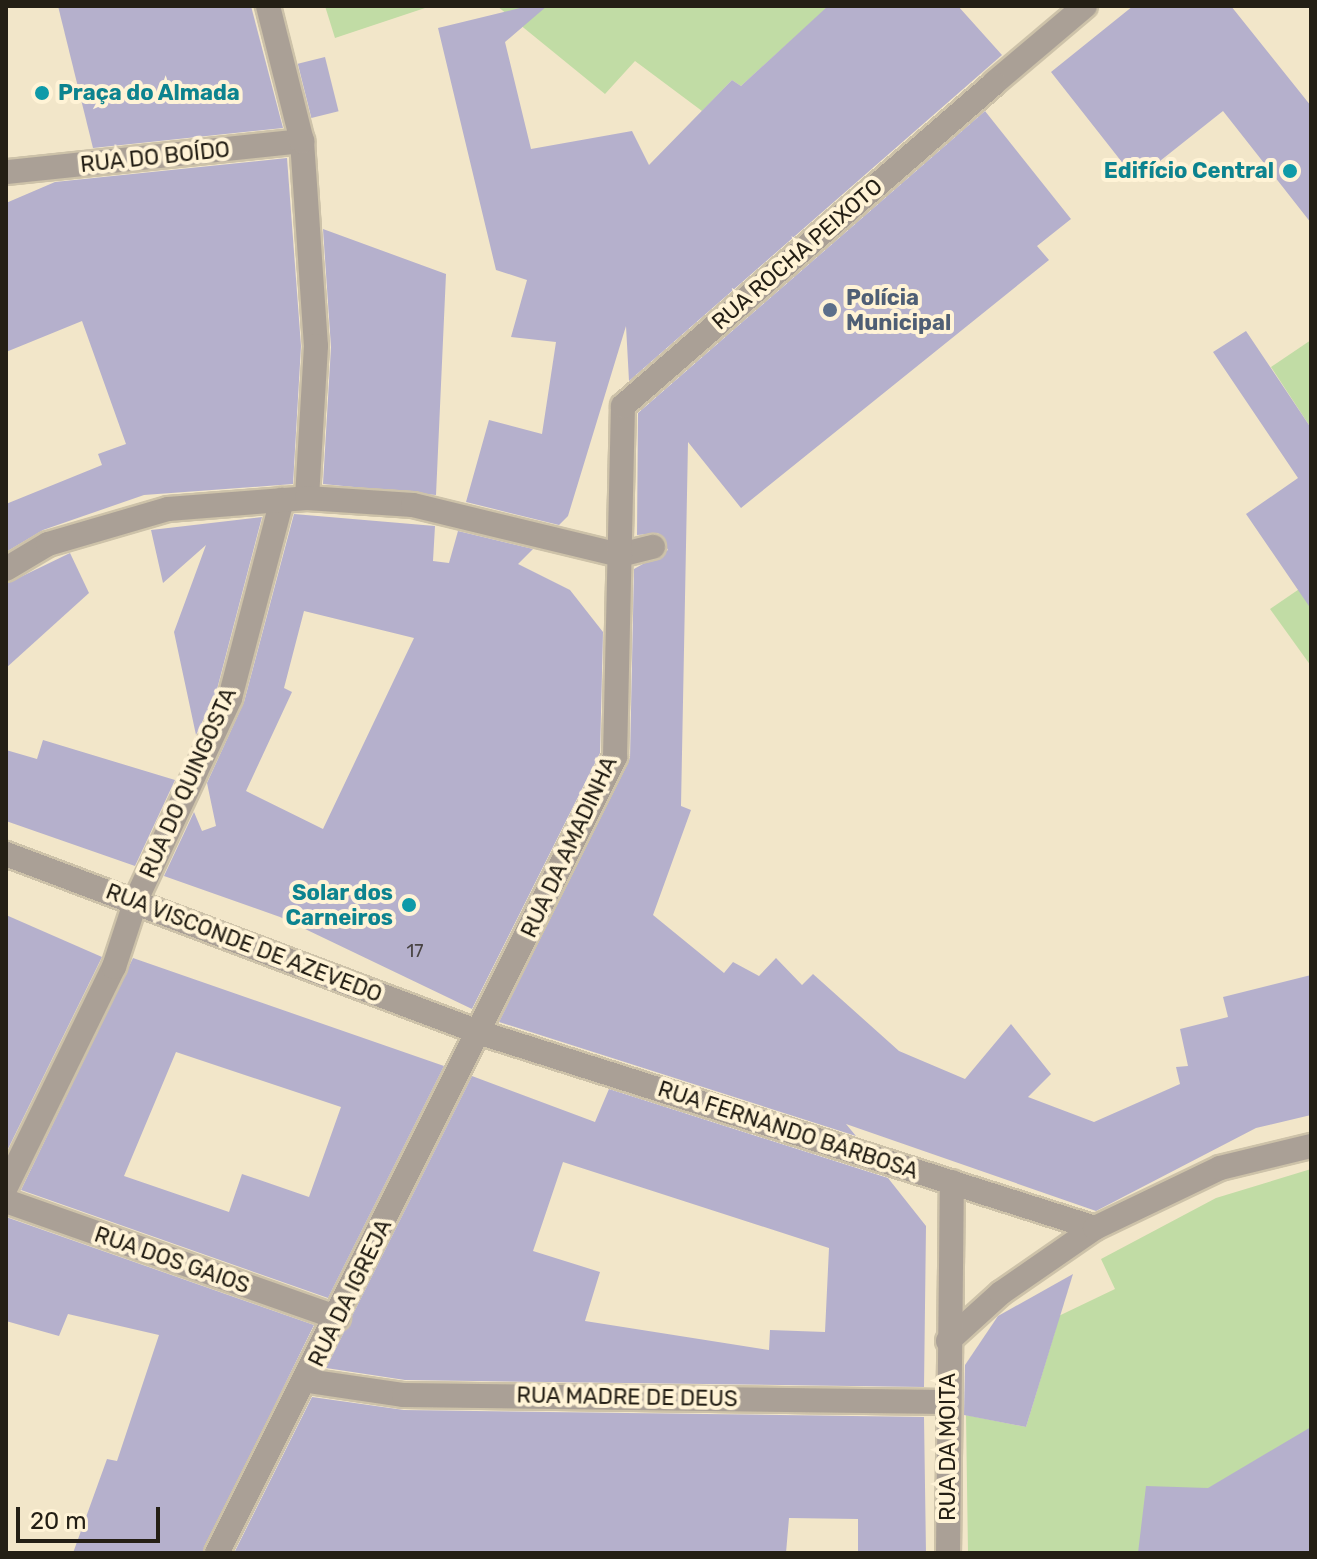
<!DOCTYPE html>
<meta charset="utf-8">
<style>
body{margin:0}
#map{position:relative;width:1317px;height:1559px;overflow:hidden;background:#f2e6c9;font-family:Rubik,sans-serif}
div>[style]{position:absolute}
.green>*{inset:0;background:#c1dca5}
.building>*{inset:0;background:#b5b0cc;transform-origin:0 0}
.roads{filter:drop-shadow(2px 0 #cdc2a9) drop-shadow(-2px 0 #cdc2a9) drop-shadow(0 2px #cdc2a9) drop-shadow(0 -2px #cdc2a9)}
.service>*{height:24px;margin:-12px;padding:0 12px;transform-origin:12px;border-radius:12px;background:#aaa096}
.pedestrian>*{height:24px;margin:-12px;padding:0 12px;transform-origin:12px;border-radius:12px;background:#aaa096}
.minor>*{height:24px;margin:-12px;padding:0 12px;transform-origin:12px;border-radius:12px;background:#aaa096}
.dots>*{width:22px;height:22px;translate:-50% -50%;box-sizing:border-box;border:4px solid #fff3d6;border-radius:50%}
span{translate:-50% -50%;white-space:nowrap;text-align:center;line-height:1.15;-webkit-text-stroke:8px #fff3d6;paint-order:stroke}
.number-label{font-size:18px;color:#484343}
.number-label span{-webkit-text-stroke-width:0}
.culture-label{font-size:22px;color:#0d838f;font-weight:700}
.left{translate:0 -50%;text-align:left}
.right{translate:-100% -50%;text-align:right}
.street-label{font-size:22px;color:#241f15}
.service-label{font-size:22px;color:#4e5e75;font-weight:700}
.frame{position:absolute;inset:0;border:8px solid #241f15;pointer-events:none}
.scale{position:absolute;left:16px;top:1507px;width:144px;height:36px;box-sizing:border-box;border:4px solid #241f15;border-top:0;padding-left:10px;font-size:24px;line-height:28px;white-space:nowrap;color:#241f15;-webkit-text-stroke:6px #fff3d6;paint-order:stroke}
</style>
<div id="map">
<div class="green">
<i style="clip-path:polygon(325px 6px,431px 6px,335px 38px)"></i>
<i style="clip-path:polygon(497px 6px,829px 6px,741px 86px,732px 80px,702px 111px,635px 61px,605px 94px)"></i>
<i style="clip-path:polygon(1311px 340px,1311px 428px,1271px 367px)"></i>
<i style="clip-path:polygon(1311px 581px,1311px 666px,1270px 609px)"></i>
<i style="clip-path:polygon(1311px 1169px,1311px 1553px,968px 1553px,966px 1415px,1026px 1427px,1056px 1328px,1044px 1323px,1115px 1289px,1101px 1259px,1216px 1198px)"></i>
</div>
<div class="building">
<i style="clip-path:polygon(58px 6px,251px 6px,283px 128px,93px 148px)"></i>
<i style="clip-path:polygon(528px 6px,547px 6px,505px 42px,531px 149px,632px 131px,649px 165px,732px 80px,741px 86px,828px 6px,958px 6px,1002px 55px,629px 381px,626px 326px,568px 516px,559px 525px,466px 502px,489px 420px,542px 434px,556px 342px,511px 337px,527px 280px,496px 270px,438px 28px)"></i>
<i style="clip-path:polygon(1133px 6px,1231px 6px,1311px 106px,1311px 223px,1223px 111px,1136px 180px,1051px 72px)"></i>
<i style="left:325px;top:57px;width:56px;height:28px;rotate:76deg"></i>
<i style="clip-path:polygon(985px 111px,1071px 219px,1037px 246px,1049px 260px,741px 508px,688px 442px,681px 806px,691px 810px,653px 915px,724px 973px,733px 962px,759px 976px,776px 958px,802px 985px,813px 974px,899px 1051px,965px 1079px,1011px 1024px,1051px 1074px,1028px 1097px,1094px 1122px,1180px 1084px,1176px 1067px,1188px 1066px,1180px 1029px,1228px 1017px,1223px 997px,1311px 975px,1311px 1115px,1256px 1128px,1096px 1211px,846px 1124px,856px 1136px,499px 1022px,630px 758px,634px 569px,668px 550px,658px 533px,637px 535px,638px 413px)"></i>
<i style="clip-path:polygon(287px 158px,301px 346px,293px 484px,144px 495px,43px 530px,6px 552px,6px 504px,102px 465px,98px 454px,126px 444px,82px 321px,6px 352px,6px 203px,55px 182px)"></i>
<i style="clip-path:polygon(323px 229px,446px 274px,436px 495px,323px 484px,331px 347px)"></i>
<i style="clip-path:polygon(1246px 331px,1311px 428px,1311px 609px,1246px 514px,1298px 478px,1213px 352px)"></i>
<i style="clip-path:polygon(evenodd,294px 514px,435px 526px,433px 561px,449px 563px,458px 531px,533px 549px,518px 564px,570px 590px,603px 632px,600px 753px,472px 1009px,280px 917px,164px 876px,194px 812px,202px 831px,216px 826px,207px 783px,244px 702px,294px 514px,304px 611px,414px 638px,323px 829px,246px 791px,292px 692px,284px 688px,304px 611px)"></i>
<i style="clip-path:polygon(262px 517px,216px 693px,196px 735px,174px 632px,206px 545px,163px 583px,151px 530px)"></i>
<i style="clip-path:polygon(70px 553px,89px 593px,6px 668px,6px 584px)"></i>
<i style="clip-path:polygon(43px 740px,175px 780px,135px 866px,6px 821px,6px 750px,37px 759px)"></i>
<i style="clip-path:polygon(6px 915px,102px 957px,6px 1153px)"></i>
<i style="clip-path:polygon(evenodd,133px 958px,444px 1066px,328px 1298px,21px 1190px,133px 958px,176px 1052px,341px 1107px,309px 1197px,242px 1174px,229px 1212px,124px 1176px,176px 1052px)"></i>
<i style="clip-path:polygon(evenodd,472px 1076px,595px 1122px,609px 1089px,888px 1178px,926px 1226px,924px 1387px,405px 1380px,326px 1368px,472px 1076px,563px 1162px,829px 1248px,825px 1332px,770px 1330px,769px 1350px,585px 1321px,600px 1272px,533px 1251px,563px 1162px)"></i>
<i style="clip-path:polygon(6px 1217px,314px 1325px,202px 1553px,73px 1553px,107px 1459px,117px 1461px,159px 1335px,68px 1314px,59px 1336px,6px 1321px)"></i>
<i style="clip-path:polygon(1073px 1274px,1026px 1427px,964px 1415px,965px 1365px,998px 1316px)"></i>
<i style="clip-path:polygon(312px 1397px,404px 1410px,924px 1417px,926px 1553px,858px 1553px,858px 1519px,789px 1518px,786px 1553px,234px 1553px)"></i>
<i style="clip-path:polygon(1311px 1427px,1311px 1553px,1138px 1553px,1146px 1486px,1208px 1488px)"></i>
</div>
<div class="roads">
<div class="service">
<i style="left:620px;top:555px;width:34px;rotate:-14deg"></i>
</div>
<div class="pedestrian">
<i style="left:994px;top:83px;width:119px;rotate:-40.2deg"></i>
<i style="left:8px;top:172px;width:296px;rotate:-6deg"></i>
<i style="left:302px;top:141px;width:205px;rotate:86.1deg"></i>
<i style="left:316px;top:346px;width:152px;rotate:93.4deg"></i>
<i style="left:6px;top:1187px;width:245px;rotate:-63.9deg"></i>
<i style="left:114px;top:967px;width:71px;rotate:-71.8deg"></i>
<i style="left:136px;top:900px;width:223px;rotate:-65deg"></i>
<i style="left:230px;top:698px;width:205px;rotate:-75.3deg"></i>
<i style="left:6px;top:1201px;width:352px;rotate:19.4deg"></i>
<i style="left:948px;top:1341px;width:72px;rotate:-42.2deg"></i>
<i style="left:1001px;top:1293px;width:114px;rotate:-34.7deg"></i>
<i style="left:308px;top:1381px;width:97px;rotate:8.3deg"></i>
<i style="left:404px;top:1395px;width:543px;rotate:0.74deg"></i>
<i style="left:948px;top:1553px;width:371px;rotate:-89.4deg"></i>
</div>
<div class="minor">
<i style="left:268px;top:6px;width:139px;rotate:75.9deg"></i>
<i style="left:6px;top:569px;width:49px;rotate:-30.8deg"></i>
<i style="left:48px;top:544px;width:125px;rotate:-16.3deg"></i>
<i style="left:168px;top:509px;width:139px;rotate:-4.5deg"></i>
<i style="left:307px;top:498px;width:106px;rotate:3.8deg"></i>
<i style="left:413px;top:505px;width:213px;rotate:13.6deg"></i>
<i style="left:6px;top:854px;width:508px;rotate:20.65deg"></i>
<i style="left:481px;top:1033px;width:644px;rotate:17.62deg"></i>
<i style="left:1095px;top:1228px;width:139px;rotate:-25.6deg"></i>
<i style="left:1220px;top:1168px;width:94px;rotate:-13.6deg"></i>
<i style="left:217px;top:1553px;width:890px;rotate:-63.43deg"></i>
<i style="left:615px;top:757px;width:351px;rotate:-88.7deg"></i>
<i style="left:623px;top:406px;width:492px;rotate:-41deg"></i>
</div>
</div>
<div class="dots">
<i style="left:42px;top:93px;background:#0f9aa8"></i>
<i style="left:1290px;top:171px;background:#0f9aa8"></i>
<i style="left:830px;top:310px;background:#5c6f8a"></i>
<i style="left:409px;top:905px;background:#0f9aa8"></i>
</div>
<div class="number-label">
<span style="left:415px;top:951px">17</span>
</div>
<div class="culture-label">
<span class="left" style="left:58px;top:93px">Praça do Almada</span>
<span class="right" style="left:1274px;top:171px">Edifício Central</span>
<span class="right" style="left:393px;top:905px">Solar dos<br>Carneiros</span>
</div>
<div class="street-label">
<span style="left:155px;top:157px;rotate:-6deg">RUA DO BOÍDO</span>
<span style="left:797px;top:254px;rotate:-41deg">RUA ROCHA PEIXOTO</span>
<span style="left:188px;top:783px;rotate:-66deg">RUA DO QUINGOSTA</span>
<span style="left:569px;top:847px;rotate:-65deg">RUA DA AMADINHA</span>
<span style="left:244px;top:943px;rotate:21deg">RUA VISCONDE DE AZEVEDO</span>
<span style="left:788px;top:1130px;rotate:18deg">RUA FERNANDO BARBOSA</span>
<span style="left:172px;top:1260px;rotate:19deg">RUA DOS GAIOS</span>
<span style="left:350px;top:1293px;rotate:-64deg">RUA DA IGREJA</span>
<span style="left:627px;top:1397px;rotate:1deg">RUA MADRE DE DEUS</span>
<span style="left:948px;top:1447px;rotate:-90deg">RUA DA MOITA</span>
</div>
<div class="service-label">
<span class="left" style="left:846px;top:310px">Polícia<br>Municipal</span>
</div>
<div class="frame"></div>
<div class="scale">20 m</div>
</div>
